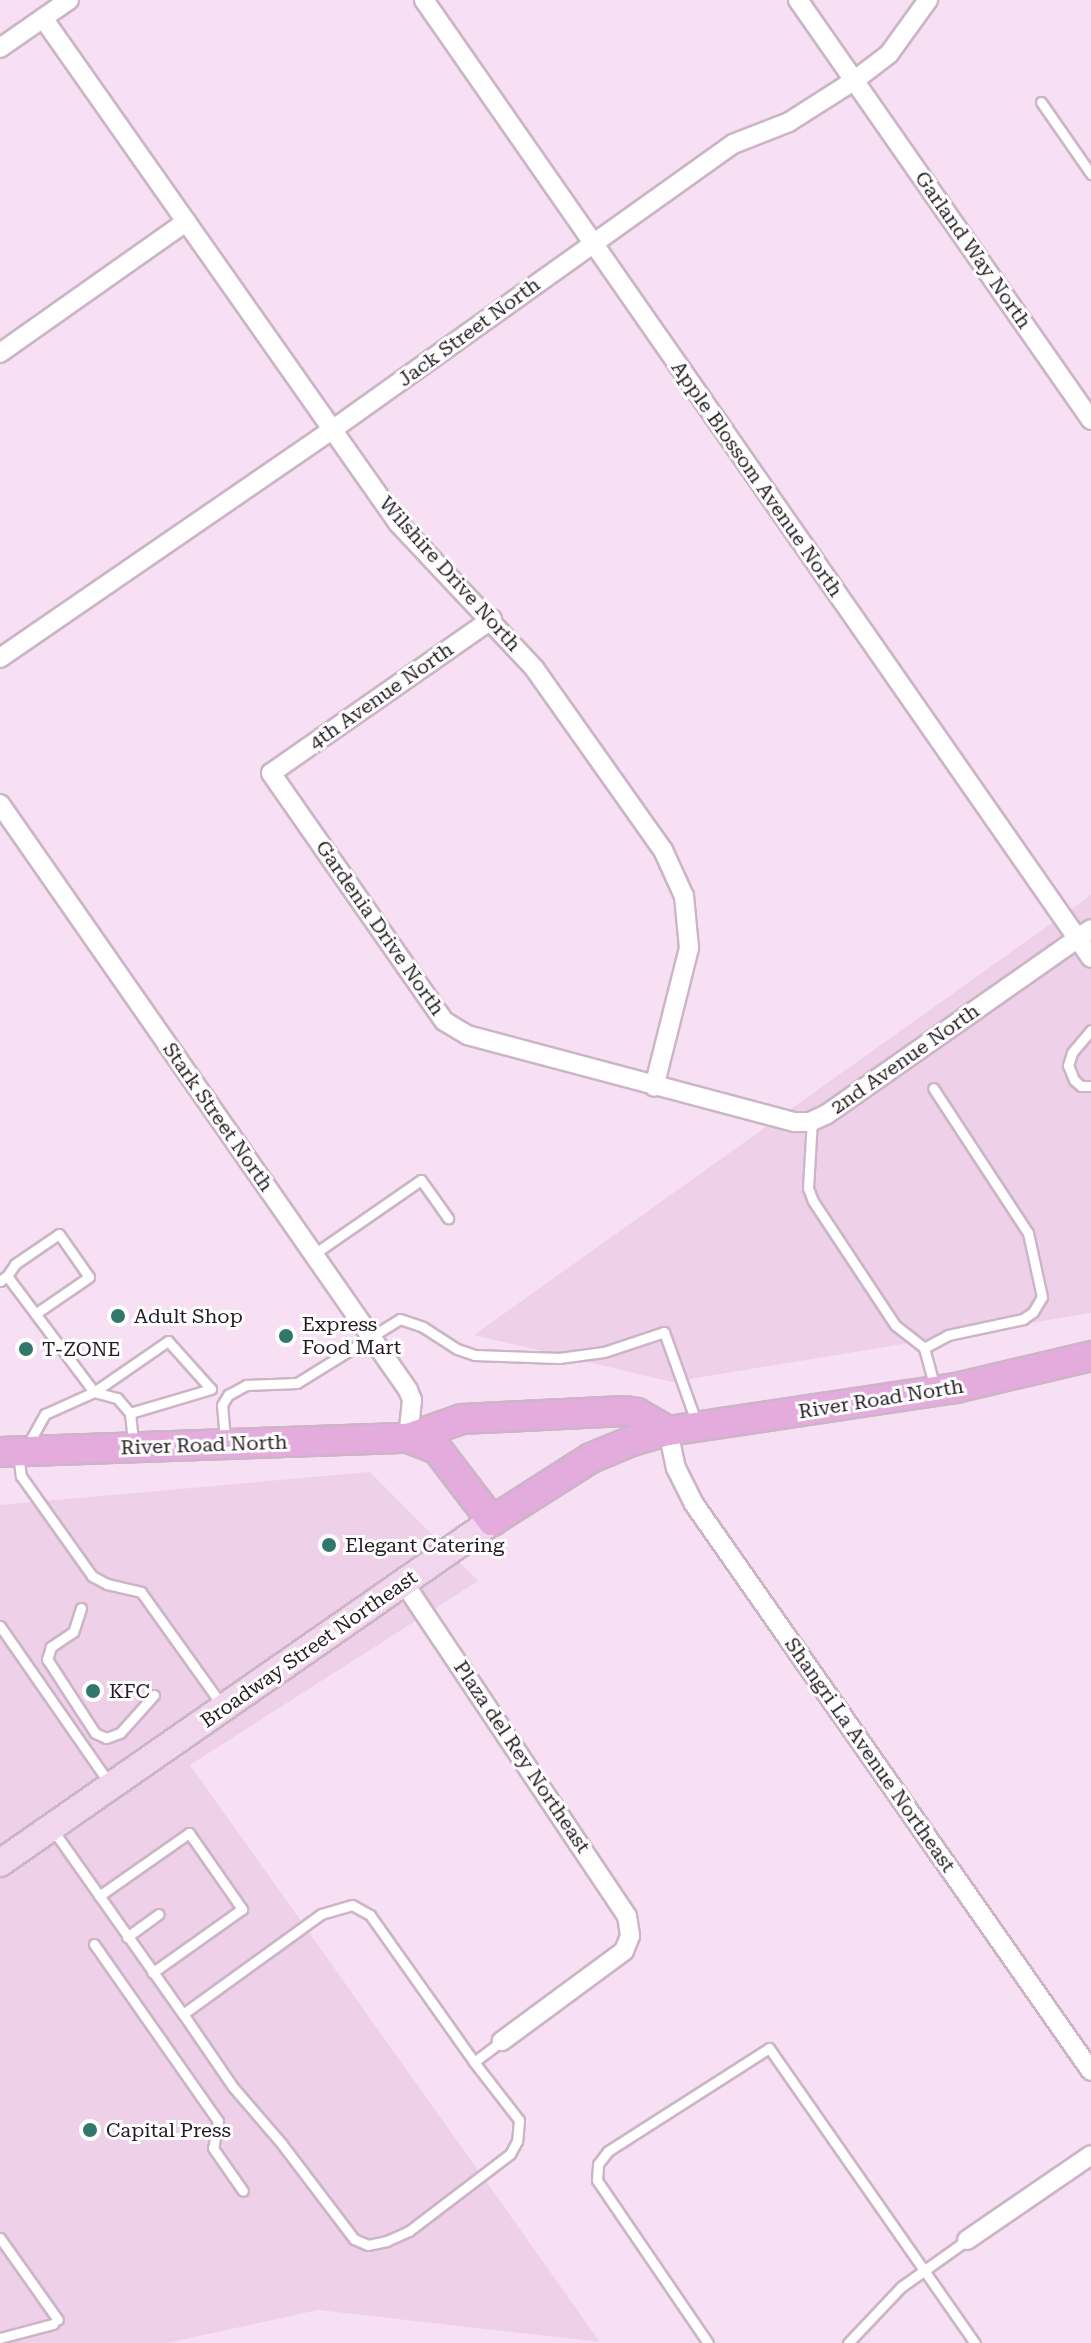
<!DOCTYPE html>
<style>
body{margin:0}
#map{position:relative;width:1091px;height:2343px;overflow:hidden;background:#f8e0f4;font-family:"Roboto Serif",serif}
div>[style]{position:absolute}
.built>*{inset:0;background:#eed0e9}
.roads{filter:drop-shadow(2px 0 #cbb5c7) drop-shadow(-2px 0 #cbb5c7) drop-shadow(0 2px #cbb5c7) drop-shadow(0 -2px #cbb5c7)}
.service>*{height:9px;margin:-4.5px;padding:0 4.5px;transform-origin:4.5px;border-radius:4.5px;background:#fff}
.minor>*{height:18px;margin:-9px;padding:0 9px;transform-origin:9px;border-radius:9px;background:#fff}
.secondary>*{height:26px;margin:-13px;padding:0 13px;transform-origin:13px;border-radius:13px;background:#f1d6ee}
.primary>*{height:28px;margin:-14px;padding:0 14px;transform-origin:14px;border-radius:14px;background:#e3acdd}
.dots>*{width:22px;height:22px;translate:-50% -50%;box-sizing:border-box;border:4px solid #fff;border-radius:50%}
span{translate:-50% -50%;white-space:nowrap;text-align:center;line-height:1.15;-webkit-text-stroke:6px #fff;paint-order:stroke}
.street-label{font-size:20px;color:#251c23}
.poi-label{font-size:20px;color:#251c23}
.left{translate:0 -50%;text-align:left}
</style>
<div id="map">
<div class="built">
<i style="clip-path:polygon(1091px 895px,1091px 1313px,672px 1382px,474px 1335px)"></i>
<i style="clip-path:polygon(370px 1472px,478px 1581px,190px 1765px,600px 2342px,318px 2310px,167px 2343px,0 2343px,0 1505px)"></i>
</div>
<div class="roads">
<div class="service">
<i style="left:1041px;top:102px;width:88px;rotate:55.2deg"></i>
<i style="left:1091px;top:1030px;width:30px;rotate:130deg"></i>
<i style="left:1072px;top:1053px;width:13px;rotate:108deg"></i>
<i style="left:1068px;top:1065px;width:16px;rotate:68deg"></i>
<i style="left:1074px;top:1080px;width:9px;rotate:41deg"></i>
<i style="left:1081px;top:1086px;width:10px"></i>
<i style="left:812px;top:1120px;width:68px;rotate:93.4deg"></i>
<i style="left:808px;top:1188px;width:14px;rotate:69deg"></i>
<i style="left:813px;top:1201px;width:149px;rotate:56.5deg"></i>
<i style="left:895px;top:1325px;width:37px;rotate:38deg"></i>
<i style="left:924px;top:1348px;width:41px;rotate:74.6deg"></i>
<i style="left:314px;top:1254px;width:130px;rotate:-34.7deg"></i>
<i style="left:421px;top:1180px;width:47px;rotate:54.6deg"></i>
<i style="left:7px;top:1276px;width:14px;rotate:-56deg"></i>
<i style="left:15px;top:1264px;width:53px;rotate:-34.3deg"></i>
<i style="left:59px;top:1234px;width:52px;rotate:55.1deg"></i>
<i style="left:89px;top:1277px;width:65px;rotate:145.6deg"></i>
<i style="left:0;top:1281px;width:9px;rotate:-36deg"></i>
<i style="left:7px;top:1276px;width:145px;rotate:53.1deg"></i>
<i style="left:94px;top:1392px;width:90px;rotate:-34.6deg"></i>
<i style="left:168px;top:1341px;width:64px;rotate:48.1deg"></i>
<i style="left:211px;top:1389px;width:84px;rotate:163.5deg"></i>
<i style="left:924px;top:1348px;width:27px;rotate:-28deg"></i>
<i style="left:948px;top:1335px;width:77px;rotate:-12deg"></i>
<i style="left:1023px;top:1319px;width:12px;rotate:-35deg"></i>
<i style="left:1033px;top:1312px;width:17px;rotate:-59deg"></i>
<i style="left:1042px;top:1297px;width:66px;rotate:-102.3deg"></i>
<i style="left:1028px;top:1233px;width:173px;rotate:-123.2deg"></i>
<i style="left:225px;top:1439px;width:34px;rotate:-95deg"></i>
<i style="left:222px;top:1405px;width:12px;rotate:-59deg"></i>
<i style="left:228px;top:1395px;width:21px;rotate:-29deg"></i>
<i style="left:246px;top:1385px;width:51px;rotate:-2.2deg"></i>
<i style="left:297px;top:1383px;width:121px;rotate:-31.9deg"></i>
<i style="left:400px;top:1319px;width:24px;rotate:19deg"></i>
<i style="left:423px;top:1327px;width:40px;rotate:32.9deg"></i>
<i style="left:457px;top:1349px;width:18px;rotate:19deg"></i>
<i style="left:474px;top:1355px;width:85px;rotate:2deg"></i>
<i style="left:559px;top:1358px;width:45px;rotate:-7.6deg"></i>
<i style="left:604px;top:1352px;width:63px;rotate:-18.4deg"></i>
<i style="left:664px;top:1332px;width:98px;rotate:70.3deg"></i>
<i style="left:26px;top:1448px;width:39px;rotate:-61deg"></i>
<i style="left:45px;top:1414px;width:54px;rotate:-24.2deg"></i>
<i style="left:94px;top:1392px;width:24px;rotate:15deg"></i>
<i style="left:117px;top:1398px;width:20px;rotate:49deg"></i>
<i style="left:130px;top:1413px;width:30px;rotate:84deg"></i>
<i style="left:18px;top:1453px;width:23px;rotate:83deg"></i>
<i style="left:21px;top:1476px;width:123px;rotate:54.6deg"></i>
<i style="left:92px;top:1576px;width:17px;rotate:28deg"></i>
<i style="left:107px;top:1584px;width:35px;rotate:13deg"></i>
<i style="left:141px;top:1592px;width:139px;rotate:54.4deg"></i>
<i style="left:81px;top:1608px;width:25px;rotate:108deg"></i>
<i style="left:73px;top:1632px;width:27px;rotate:146deg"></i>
<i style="left:51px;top:1647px;width:13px;rotate:108deg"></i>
<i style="left:47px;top:1659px;width:88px;rotate:57deg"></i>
<i style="left:95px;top:1733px;width:12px;rotate:24deg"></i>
<i style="left:106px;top:1738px;width:15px;rotate:-20deg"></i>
<i style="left:120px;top:1733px;width:51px;rotate:-48.2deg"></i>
<i style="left:0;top:1626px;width:193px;rotate:55.2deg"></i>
<i style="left:53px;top:1830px;width:225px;rotate:54.8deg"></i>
<i style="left:99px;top:1896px;width:110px;rotate:-35deg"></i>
<i style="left:189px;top:1833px;width:93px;rotate:55.1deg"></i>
<i style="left:242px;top:1909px;width:110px;rotate:144.6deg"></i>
<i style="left:127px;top:1937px;width:39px;rotate:-36deg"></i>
<i style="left:94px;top:1944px;width:216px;rotate:55deg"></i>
<i style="left:218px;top:2121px;width:27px;rotate:100deg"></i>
<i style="left:213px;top:2148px;width:52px;rotate:55.1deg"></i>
<i style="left:474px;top:2062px;width:73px;rotate:52.2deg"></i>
<i style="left:519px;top:2120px;width:21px;rotate:95deg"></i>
<i style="left:517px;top:2141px;width:15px;rotate:118deg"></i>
<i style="left:510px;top:2154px;width:127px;rotate:142.7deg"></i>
<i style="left:409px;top:2231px;width:24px;rotate:156deg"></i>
<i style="left:387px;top:2241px;width:19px;rotate:168deg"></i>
<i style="left:368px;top:2245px;width:15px;rotate:-157deg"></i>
<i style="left:354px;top:2239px;width:119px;rotate:-127.2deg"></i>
<i style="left:282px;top:2144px;width:75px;rotate:-130.7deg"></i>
<i style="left:233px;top:2087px;width:88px;rotate:-124.4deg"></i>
<i style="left:183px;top:2014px;width:170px;rotate:-35.9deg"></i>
<i style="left:321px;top:1914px;width:32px;rotate:-16deg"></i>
<i style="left:352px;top:1905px;width:21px;rotate:29deg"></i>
<i style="left:370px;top:1915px;width:180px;rotate:54.7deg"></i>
<i style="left:474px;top:2062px;width:35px;rotate:-37deg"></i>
<i style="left:0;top:2238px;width:100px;rotate:54.7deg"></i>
<i style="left:0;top:2338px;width:55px;rotate:-14.8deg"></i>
<i style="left:708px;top:2343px;width:197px;rotate:-124.3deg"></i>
<i style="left:597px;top:2180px;width:16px;rotate:-86deg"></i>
<i style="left:598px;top:2164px;width:16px;rotate:-52deg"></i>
<i style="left:608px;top:2151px;width:191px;rotate:-32.6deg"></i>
<i style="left:769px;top:2048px;width:360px;rotate:55.1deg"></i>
<i style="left:848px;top:2343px;width:77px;rotate:-46.6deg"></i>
<i style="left:901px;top:2287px;width:81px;rotate:-35.5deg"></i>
</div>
<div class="minor">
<i style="left:424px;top:0;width:1167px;rotate:55.15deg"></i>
<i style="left:798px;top:0;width:512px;rotate:55.1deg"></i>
<i style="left:43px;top:18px;width:617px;rotate:54.89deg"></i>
<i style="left:398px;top:523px;width:199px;rotate:46.8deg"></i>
<i style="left:534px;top:668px;width:223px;rotate:54.7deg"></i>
<i style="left:663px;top:850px;width:51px;rotate:65.5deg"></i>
<i style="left:684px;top:896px;width:52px;rotate:84.5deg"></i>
<i style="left:689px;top:948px;width:143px;rotate:104.1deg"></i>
<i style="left:0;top:48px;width:84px;rotate:-34.8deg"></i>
<i style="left:0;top:353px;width:228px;rotate:-35.2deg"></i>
<i style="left:492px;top:619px;width:269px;rotate:145.1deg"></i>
<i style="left:271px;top:773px;width:302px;rotate:55.1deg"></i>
<i style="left:444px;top:1021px;width:27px;rotate:31deg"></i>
<i style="left:467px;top:1035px;width:339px;rotate:14.9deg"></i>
<i style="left:795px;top:1122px;width:15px"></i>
<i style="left:810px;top:1122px;width:19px;rotate:-25deg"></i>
<i style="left:827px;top:1114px;width:322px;rotate:-35deg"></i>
<i style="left:0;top:658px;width:403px;rotate:-34.5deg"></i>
<i style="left:332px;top:430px;width:493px;rotate:-35.5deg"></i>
<i style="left:733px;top:144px;width:60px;rotate:-21.4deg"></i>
<i style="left:789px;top:122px;width:78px;rotate:-32.5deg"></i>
<i style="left:855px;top:80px;width:43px;rotate:-37.4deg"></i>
<i style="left:889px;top:54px;width:67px;rotate:-54.2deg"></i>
<i style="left:0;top:804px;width:714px;rotate:55.15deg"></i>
<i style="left:408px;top:1390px;width:11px;rotate:68deg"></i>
<i style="left:412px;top:1400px;width:38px;rotate:96deg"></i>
<i style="left:668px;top:1431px;width:38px;rotate:78deg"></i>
<i style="left:676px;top:1468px;width:40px;rotate:63.4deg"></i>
<i style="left:694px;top:1504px;width:692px;rotate:55deg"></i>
<i style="left:404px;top:1583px;width:401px;rotate:56.2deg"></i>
<i style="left:627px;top:1916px;width:20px;rotate:81deg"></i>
<i style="left:630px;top:1936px;width:16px;rotate:112deg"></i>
<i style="left:624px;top:1951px;width:152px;rotate:143.6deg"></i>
<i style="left:967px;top:2240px;width:150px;rotate:-34.4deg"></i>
</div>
<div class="secondary">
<i style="left:0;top:1863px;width:599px;rotate:-34.8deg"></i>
</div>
<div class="primary">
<i style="left:408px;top:1438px;width:31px;rotate:21deg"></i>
<i style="left:437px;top:1449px;width:91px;rotate:52.6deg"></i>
<i style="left:492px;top:1521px;width:117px;rotate:-32.5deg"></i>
<i style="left:591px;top:1458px;width:44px;rotate:-22.5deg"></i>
<i style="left:632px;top:1441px;width:37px;rotate:-16deg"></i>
<i style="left:668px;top:1431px;width:291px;rotate:-8.5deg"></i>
<i style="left:956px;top:1388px;width:139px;rotate:-13.3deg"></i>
<i style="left:0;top:1452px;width:408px;rotate:-2deg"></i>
<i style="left:408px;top:1438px;width:57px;rotate:-19.4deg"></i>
<i style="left:462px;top:1419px;width:163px;rotate:-2.8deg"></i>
<i style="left:625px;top:1411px;width:12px;rotate:9deg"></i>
<i style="left:637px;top:1413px;width:36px;rotate:30deg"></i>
</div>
</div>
<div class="dots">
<i style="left:118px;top:1316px;background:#32776c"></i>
<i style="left:286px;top:1336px;background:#32776c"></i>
<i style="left:26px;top:1349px;background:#32776c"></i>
<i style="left:329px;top:1545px;background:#32776c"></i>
<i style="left:93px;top:1691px;background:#32776c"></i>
<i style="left:90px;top:2130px;background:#32776c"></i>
</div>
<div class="street-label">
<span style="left:973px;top:250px;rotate:55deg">Garland Way North</span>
<span style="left:469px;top:332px;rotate:-36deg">Jack Street North</span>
<span style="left:757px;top:479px;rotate:55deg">Apple Blossom Avenue North</span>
<span style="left:450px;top:574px;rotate:48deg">Wilshire Drive North</span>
<span style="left:381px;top:696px;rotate:-35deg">4th Avenue North</span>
<span style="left:380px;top:928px;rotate:55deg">Gardenia Drive North</span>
<span style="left:905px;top:1059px;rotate:-35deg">2nd Avenue North</span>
<span style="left:218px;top:1117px;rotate:55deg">Stark Street North</span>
<span style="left:881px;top:1399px;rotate:-9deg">River Road North</span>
<span style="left:204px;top:1445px;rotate:-2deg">River Road North</span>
<span style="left:309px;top:1649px;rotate:-35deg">Broadway Street Northeast</span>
<span style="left:870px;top:1755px;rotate:55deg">Shangri La Avenue Northeast</span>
<span style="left:522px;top:1757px;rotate:56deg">Plaza del Rey Northeast</span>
</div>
<div class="poi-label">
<span class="left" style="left:134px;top:1316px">Adult Shop</span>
<span class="left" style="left:302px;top:1336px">Express<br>Food Mart</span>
<span class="left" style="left:42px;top:1349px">T-ZONE</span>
<span class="left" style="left:345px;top:1545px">Elegant Catering</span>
<span class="left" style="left:109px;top:1691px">KFC</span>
<span class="left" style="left:106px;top:2130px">Capital Press</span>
</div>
</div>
